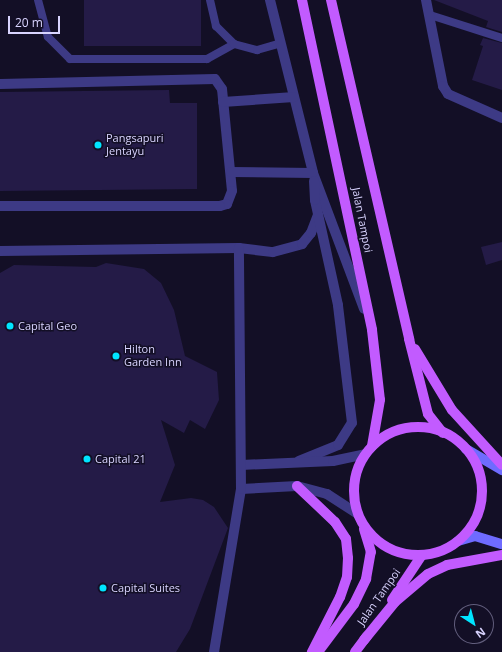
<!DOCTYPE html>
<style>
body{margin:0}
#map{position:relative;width:502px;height:652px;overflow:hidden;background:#130f26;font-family:"Open Sans",sans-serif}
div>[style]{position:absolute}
.building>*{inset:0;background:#241b47;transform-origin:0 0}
.service>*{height:8px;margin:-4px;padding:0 4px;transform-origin:4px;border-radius:4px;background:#3d3a85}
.minor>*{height:10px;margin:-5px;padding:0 5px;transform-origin:5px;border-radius:5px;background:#3d3a85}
.secondary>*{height:10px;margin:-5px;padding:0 5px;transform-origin:5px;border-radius:5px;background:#6f6bff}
.primary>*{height:10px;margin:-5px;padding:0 5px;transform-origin:5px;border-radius:5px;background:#c25bff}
.primary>.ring{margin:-5px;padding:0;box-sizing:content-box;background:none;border:10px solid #c25bff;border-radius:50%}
.dots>*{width:11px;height:11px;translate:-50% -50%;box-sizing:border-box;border:2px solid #130f26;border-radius:50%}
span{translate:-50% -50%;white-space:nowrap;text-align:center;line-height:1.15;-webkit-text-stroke:3px #130f26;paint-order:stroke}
.poi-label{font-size:11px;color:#d9d4ff}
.left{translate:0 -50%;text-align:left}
.street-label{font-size:11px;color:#d9d4ff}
.north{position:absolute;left:454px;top:604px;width:40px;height:40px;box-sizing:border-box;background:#130f26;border:1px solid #625e7d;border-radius:50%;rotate:144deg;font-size:11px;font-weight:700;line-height:16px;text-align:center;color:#d9d4ff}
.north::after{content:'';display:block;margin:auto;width:14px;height:18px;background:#00e5ff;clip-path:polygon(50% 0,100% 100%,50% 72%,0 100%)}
.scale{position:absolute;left:8px;top:16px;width:52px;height:18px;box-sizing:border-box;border:2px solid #d9d4ff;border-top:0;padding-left:5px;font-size:12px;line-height:14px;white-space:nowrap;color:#d9d4ff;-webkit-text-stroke:3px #130f26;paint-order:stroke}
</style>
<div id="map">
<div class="building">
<i style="left:84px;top:0;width:117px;height:46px"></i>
<i style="clip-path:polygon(434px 0,502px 0,502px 32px,486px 27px,488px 21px)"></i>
<i style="clip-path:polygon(483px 38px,502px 43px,502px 90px,472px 80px,483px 46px,480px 45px)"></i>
<i style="clip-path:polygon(169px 90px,170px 103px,197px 103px,197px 189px,0 191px,0 92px)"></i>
<i style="clip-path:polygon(502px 242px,502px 260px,486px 265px,481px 247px)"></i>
<i style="clip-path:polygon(106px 263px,144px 269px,161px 283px,174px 310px,185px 356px,217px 372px,219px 400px,205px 429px,190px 420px,184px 433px,161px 420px,175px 465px,160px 502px,191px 498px,203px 500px,214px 507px,228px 528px,190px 629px,176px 652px,0 652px,0 273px,14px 265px,96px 267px)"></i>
</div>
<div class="service">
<i style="left:38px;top:0;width:38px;rotate:75deg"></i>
<i style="left:48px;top:37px;width:31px;rotate:45deg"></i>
<i style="left:70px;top:59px;width:137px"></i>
<i style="left:207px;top:59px;width:31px;rotate:-29deg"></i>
<i style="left:210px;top:0;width:27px;rotate:77deg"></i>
<i style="left:216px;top:26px;width:25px;rotate:45deg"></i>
<i style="left:234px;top:44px;width:24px;rotate:15deg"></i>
<i style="left:257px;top:50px;width:25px;rotate:-16deg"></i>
<i style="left:430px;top:15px;width:76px;rotate:17.7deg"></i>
</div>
<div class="minor">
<i style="left:270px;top:0;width:178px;rotate:76deg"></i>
<i style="left:313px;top:173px;width:145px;rotate:69.4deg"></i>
<i style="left:426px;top:0;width:88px;rotate:78.8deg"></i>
<i style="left:443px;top:86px;width:9px;rotate:58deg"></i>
<i style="left:448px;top:94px;width:59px;rotate:24deg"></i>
<i style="left:0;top:84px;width:215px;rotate:-1.3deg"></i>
<i style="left:215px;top:79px;width:12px;rotate:55deg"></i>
<i style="left:222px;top:89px;width:102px;rotate:84.4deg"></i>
<i style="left:232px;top:191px;width:14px;rotate:111deg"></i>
<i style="left:227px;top:204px;width:7px;rotate:164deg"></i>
<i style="left:220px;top:206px;width:220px;rotate:180deg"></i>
<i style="left:223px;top:102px;width:71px;rotate:-4deg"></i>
<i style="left:231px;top:172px;width:82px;rotate:0.7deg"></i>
<i style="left:0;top:251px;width:239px;rotate:-0.7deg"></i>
<i style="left:239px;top:248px;width:34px;rotate:7deg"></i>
<i style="left:273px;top:252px;width:30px;rotate:-15deg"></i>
<i style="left:302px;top:244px;width:14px;rotate:-51deg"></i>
<i style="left:311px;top:233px;width:19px;rotate:-69deg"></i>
<i style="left:299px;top:461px;width:42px;rotate:-22.3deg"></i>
<i style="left:338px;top:445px;width:26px;rotate:-58deg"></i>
<i style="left:352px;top:423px;width:119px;rotate:-96.8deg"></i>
<i style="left:338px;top:305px;width:107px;rotate:-102.4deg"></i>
<i style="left:315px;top:200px;width:19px;rotate:-93deg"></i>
<i style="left:241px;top:465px;width:92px;rotate:-2.5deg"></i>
<i style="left:333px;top:461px;width:33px;rotate:-12deg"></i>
<i style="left:241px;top:489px;width:56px;rotate:-3.1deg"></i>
<i style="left:297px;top:486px;width:31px;rotate:15deg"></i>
<i style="left:327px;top:494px;width:37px;rotate:33deg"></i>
<i style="left:214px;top:652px;width:165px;rotate:-80.6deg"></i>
<i style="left:241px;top:489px;width:241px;rotate:-90.5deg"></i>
</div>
<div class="secondary">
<i style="left:466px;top:449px;width:42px;rotate:30.3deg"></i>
<i style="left:458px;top:541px;width:18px;rotate:-16deg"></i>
<i style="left:475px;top:536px;width:28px;rotate:17deg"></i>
</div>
<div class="primary">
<i style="left:302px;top:0;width:337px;rotate:78deg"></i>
<i style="left:372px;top:330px;width:70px;rotate:83.5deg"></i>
<i style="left:380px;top:400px;width:47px;rotate:99.9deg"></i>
<i style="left:331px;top:0;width:348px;rotate:77deg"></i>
<i style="left:409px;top:339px;width:77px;rotate:75.8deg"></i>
<i style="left:428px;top:414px;width:24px;rotate:52deg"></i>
<i style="left:415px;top:349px;width:71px;rotate:58.8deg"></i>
<i style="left:452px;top:410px;width:74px;rotate:47.7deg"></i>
<i class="ring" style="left:354px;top:427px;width:118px;height:118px"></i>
<i style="left:297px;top:486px;width:52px;rotate:43.5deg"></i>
<i style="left:335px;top:522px;width:20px;rotate:57deg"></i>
<i style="left:346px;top:539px;width:19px;rotate:84deg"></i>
<i style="left:348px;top:558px;width:19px;rotate:93deg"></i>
<i style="left:347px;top:577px;width:21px;rotate:109deg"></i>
<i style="left:340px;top:597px;width:62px;rotate:117deg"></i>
<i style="left:392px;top:600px;width:54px;rotate:-56.3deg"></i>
<i style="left:364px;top:640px;width:49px;rotate:-50.8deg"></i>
<i style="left:395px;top:602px;width:43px;rotate:-40.3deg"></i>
<i style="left:428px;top:574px;width:21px;rotate:-25deg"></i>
<i style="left:447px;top:565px;width:56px;rotate:-10.3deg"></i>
<i style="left:318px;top:652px;width:60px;rotate:-53.1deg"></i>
<i style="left:354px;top:604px;width:28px;rotate:-64deg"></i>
<i style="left:366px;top:579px;width:27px;rotate:-80deg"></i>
<i style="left:371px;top:552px;width:24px;rotate:-107deg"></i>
<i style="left:355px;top:652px;width:20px;rotate:-53deg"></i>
</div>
<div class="dots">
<i style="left:98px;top:145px;background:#00e5ff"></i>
<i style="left:10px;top:326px;background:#00e5ff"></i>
<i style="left:116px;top:356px;background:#00e5ff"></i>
<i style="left:87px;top:459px;background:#00e5ff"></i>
<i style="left:103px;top:588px;background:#00e5ff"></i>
</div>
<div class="poi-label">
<span class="left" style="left:106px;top:145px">Pangsapuri<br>Jentayu</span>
<span class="left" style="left:18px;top:326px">Capital Geo</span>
<span class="left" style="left:124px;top:356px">Hilton<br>Garden Inn</span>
<span class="left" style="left:95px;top:459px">Capital 21</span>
<span class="left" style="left:111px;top:588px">Capital Suites</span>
</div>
<div class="street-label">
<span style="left:362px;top:220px;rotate:79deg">Jalan Tampoi</span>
<span style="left:379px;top:597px;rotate:-55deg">Jalan Tampoi</span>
</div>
<div class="north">N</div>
<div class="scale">20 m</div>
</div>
